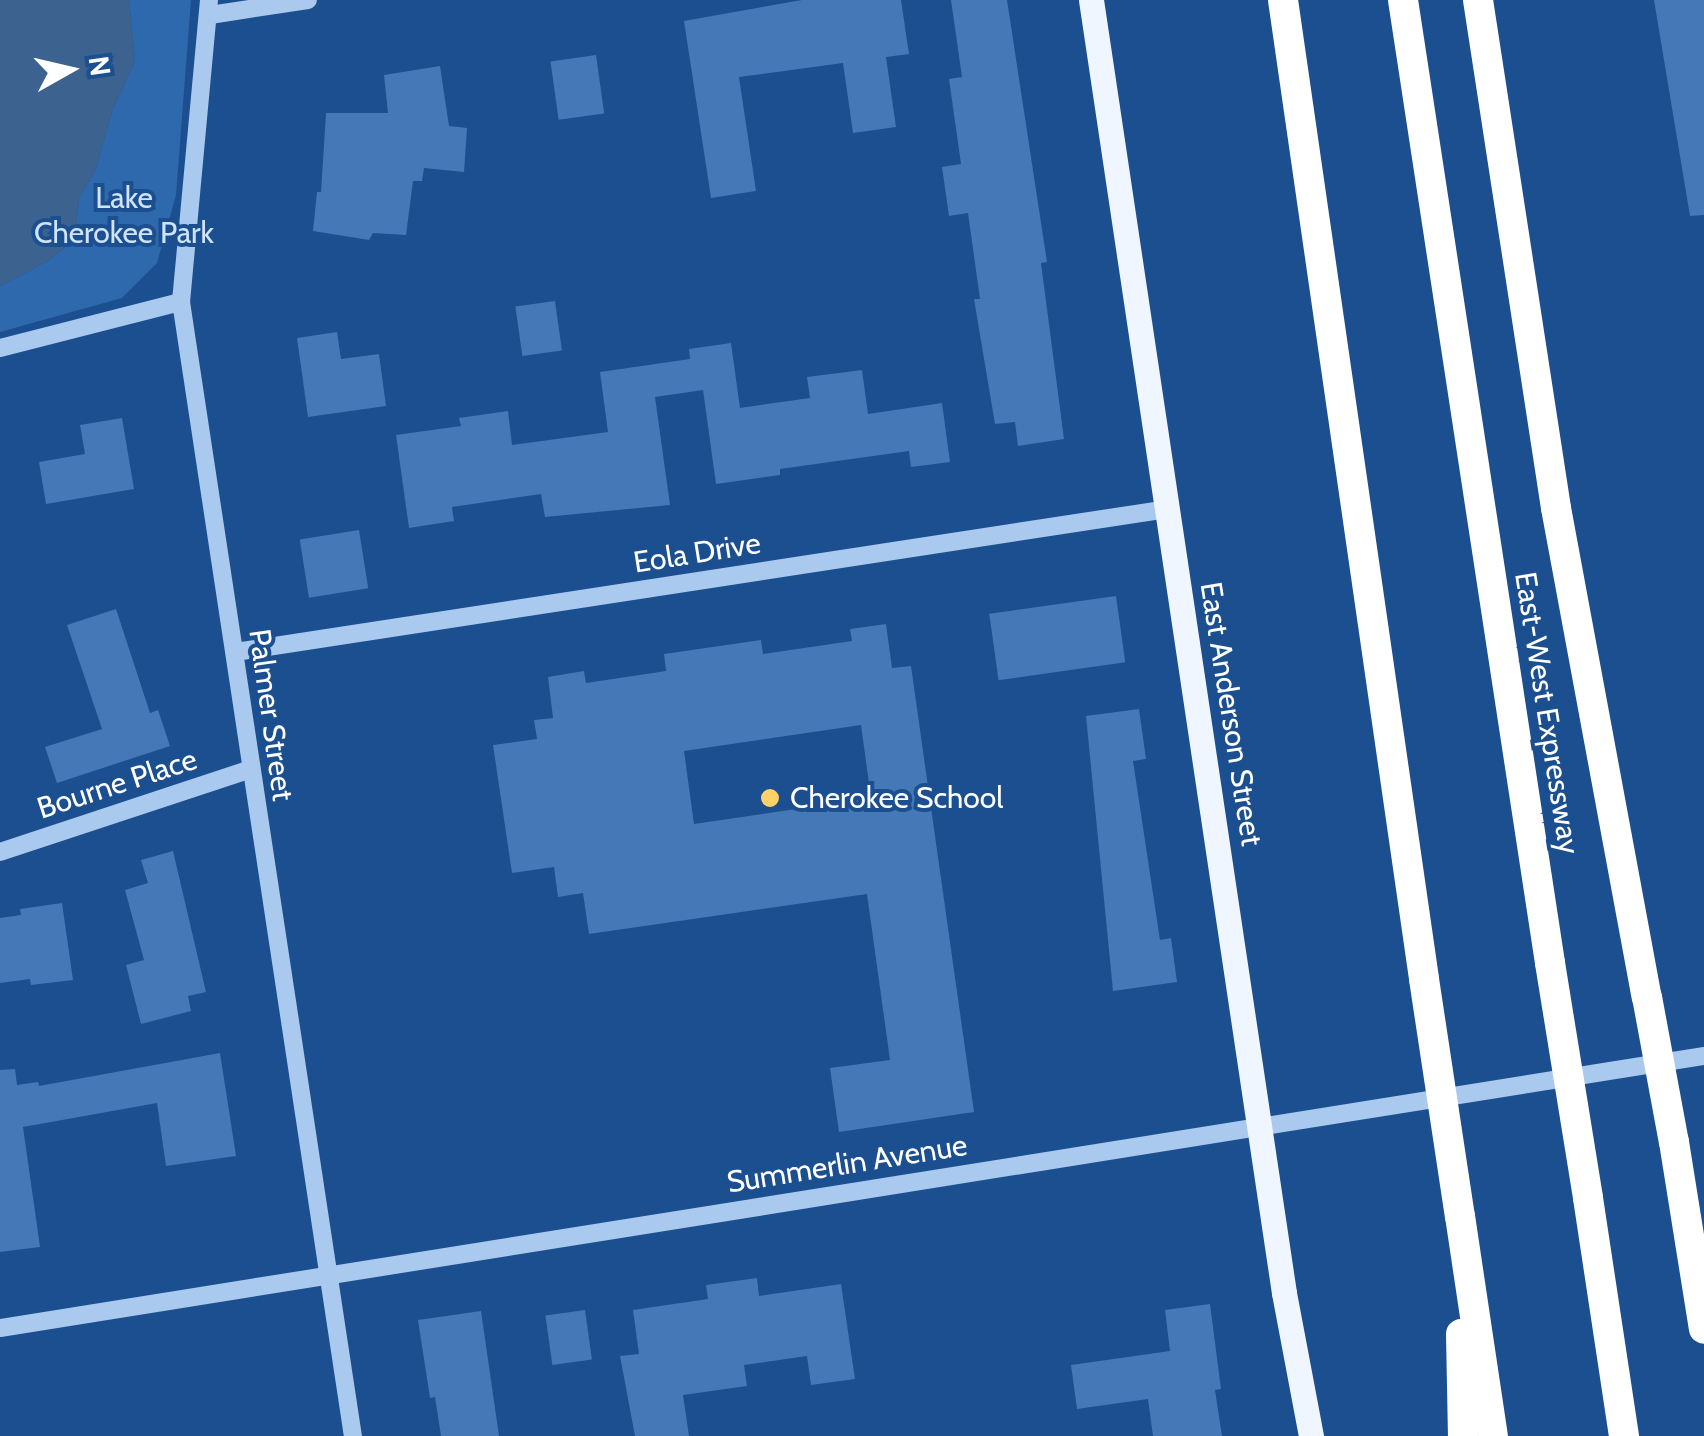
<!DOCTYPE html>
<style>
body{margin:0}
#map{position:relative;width:1704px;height:1436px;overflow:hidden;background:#1b4f8f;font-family:Cabin,sans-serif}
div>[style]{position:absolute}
.green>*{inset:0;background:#2e69ad}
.water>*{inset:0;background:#3c6290}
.building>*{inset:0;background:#4478b7;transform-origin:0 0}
.minor>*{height:18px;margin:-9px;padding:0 9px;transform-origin:9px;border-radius:9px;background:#a9c9ee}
.major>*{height:25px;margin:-12.5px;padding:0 12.5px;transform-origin:12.5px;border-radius:12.5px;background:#f0f6ff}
.highway>*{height:30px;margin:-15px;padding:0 15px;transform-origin:15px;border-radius:15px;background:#fff}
.highway-bridge>*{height:30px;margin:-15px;padding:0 15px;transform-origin:15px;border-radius:15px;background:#fff}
.dots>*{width:28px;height:28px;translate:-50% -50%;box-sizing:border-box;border:5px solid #1b4f8f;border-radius:50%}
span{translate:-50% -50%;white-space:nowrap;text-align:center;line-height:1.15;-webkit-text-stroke:8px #1b4f8f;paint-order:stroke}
.park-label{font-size:30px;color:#cfe3fa}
.street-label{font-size:30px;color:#fff}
.poi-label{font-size:30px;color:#fff}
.left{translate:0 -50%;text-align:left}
.north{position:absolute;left:20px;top:20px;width:100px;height:100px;-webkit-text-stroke:8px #1b4f8f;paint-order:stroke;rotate:82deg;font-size:28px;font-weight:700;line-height:40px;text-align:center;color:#fff}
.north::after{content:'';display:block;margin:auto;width:35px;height:45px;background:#fff;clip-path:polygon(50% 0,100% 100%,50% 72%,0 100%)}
</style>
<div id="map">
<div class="green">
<i style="clip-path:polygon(129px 0,191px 0,176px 195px,157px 263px,122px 298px,0 332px,0 286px,48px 261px,75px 239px,79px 198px,96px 169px,112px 111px,135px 61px)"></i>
</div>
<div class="water">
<i style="clip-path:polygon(0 0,129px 0,135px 61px,112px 111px,96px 169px,79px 198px,75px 239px,48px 261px,0 286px)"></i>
</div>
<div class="building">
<i style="clip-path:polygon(802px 0,901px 0,909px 54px,886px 57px,896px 127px,853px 133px,843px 63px,739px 77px,756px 191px,711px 198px,684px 21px)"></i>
<i style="clip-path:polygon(951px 0,1007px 0,1047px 262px,1041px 263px,1064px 439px,1018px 446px,1015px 422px,995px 424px,974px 299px,980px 299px,968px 213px,949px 216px,942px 167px,961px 164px,949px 79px,962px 77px)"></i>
<i style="clip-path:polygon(1654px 0,1704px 0,1704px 215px,1690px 216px)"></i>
<i style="left:596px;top:55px;width:59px;height:46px;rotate:82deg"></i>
<i style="clip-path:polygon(440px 66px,449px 126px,467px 128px,464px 172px,424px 168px,422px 181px,413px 181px,406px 235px,373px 233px,369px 240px,313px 231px,317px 192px,321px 192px,326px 113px,388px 113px,384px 75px)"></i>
<i style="left:555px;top:301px;width:50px;height:40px;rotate:82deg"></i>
<i style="clip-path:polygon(337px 332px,341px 359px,379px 354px,386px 406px,308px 417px,297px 338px)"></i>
<i style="clip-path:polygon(731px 343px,740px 408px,810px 398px,807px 377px,862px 370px,868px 414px,942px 403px,950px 462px,911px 467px,909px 451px,780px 469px,780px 475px,716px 484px,703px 390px,655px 397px,670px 505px,545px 517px,541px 494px,452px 507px,454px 521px,409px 528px,396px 435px,461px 426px,459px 418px,508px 411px,512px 445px,608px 432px,600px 372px,690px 359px,689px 349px)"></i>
<i style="clip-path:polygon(122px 418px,134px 489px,46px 504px,39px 462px,85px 454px,80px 425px)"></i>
<i style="left:359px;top:530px;width:59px;height:60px;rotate:81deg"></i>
<i style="left:1116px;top:596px;width:67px;height:128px;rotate:82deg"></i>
<i style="clip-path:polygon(116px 609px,150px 713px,158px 710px,170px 746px,57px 783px,45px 747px,102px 729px,67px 625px)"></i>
<i style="clip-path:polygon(evenodd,886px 624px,892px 668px,911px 666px,974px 1112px,839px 1132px,830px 1068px,890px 1060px,867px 894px,589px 934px,583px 893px,558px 897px,554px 867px,512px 873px,493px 745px,537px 739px,534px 720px,553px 718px,548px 677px,584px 671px,586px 683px,666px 671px,664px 654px,761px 640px,763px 654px,852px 641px,850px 629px,886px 624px,861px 725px,871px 798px,694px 824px,684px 751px,861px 725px)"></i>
<i style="clip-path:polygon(1139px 709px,1146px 759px,1133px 761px,1160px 940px,1171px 938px,1177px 982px,1113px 991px,1086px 716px)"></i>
<i style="clip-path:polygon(173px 851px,206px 992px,188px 996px,191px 1011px,141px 1024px,126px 965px,144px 960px,125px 890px,148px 883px,141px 860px)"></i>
<i style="clip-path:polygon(62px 903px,73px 980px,31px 985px,30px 979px,0 983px,0 918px,21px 915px,20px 909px)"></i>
<i style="clip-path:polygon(220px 1053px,236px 1156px,166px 1166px,157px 1103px,23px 1127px,40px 1247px,0 1252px,0 1070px,15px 1069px,17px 1085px,38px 1082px,39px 1086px)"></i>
<i style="clip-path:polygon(757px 1278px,759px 1296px,841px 1284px,855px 1379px,811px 1385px,807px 1356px,744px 1365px,747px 1386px,683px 1395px,689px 1436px,635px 1436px,620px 1356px,639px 1354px,633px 1310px,708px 1299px,706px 1285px)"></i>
<i style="clip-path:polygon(1210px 1304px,1221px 1389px,1215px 1390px,1222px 1436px,1153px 1436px,1148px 1399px,1077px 1409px,1071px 1365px,1170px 1351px,1165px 1310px)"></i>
<i style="left:585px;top:1310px;width:50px;height:40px;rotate:82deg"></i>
<i style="clip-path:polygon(481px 1311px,499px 1436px,441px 1436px,435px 1397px,430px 1398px,418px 1320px)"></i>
</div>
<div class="minor">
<i style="left:209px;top:0;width:303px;rotate:95.3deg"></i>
<i style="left:181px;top:302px;width:1147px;rotate:81.38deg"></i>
<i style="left:210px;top:15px;width:99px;rotate:-8.7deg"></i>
<i style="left:0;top:348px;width:187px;rotate:-14.3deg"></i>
<i style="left:235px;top:652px;width:943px;rotate:-8.72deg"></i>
<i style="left:0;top:852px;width:264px;rotate:-18.3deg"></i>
<i style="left:0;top:1328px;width:1726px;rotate:-9.07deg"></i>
</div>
<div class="major">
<i style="left:1091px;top:0;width:1307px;rotate:81.51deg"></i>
<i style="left:1284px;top:1293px;width:146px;rotate:79.3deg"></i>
</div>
<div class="highway">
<i style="left:1283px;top:0;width:989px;rotate:81.8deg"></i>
<i style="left:1403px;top:0;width:974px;rotate:81.32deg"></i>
<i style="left:1478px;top:0;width:514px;rotate:81.27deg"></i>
<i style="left:1556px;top:508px;width:497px;rotate:79.5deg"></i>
<i style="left:1674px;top:1142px;width:189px;rotate:80.9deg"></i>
<i style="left:1588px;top:1198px;width:241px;rotate:81.4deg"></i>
<i style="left:1460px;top:1216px;width:222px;rotate:81.5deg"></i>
<i style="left:1461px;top:1334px;width:102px;rotate:88.9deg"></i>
</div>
<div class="highway-bridge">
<i style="left:1550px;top:963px;width:238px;rotate:80.8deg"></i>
<i style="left:1424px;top:979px;width:240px;rotate:81.4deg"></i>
<i style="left:1647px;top:997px;width:147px;rotate:79.5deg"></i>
</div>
<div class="dots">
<i style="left:770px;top:798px;background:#ffd166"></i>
</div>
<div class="park-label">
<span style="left:124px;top:215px">Lake<br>Cherokee Park</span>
</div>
<div class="street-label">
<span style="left:697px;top:553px;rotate:-9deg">Eola Drive</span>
<span style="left:1547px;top:713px;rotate:81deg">East-West Expressway</span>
<span style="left:1231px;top:714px;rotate:81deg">East Anderson Street</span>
<span style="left:271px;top:715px;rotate:82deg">Palmer Street</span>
<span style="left:117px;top:784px;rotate:-18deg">Bourne Place</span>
<span style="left:847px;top:1164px;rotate:-9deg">Summerlin Avenue</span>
</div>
<div class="poi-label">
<span class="left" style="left:790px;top:798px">Cherokee School</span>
</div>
<div class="north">N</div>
</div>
